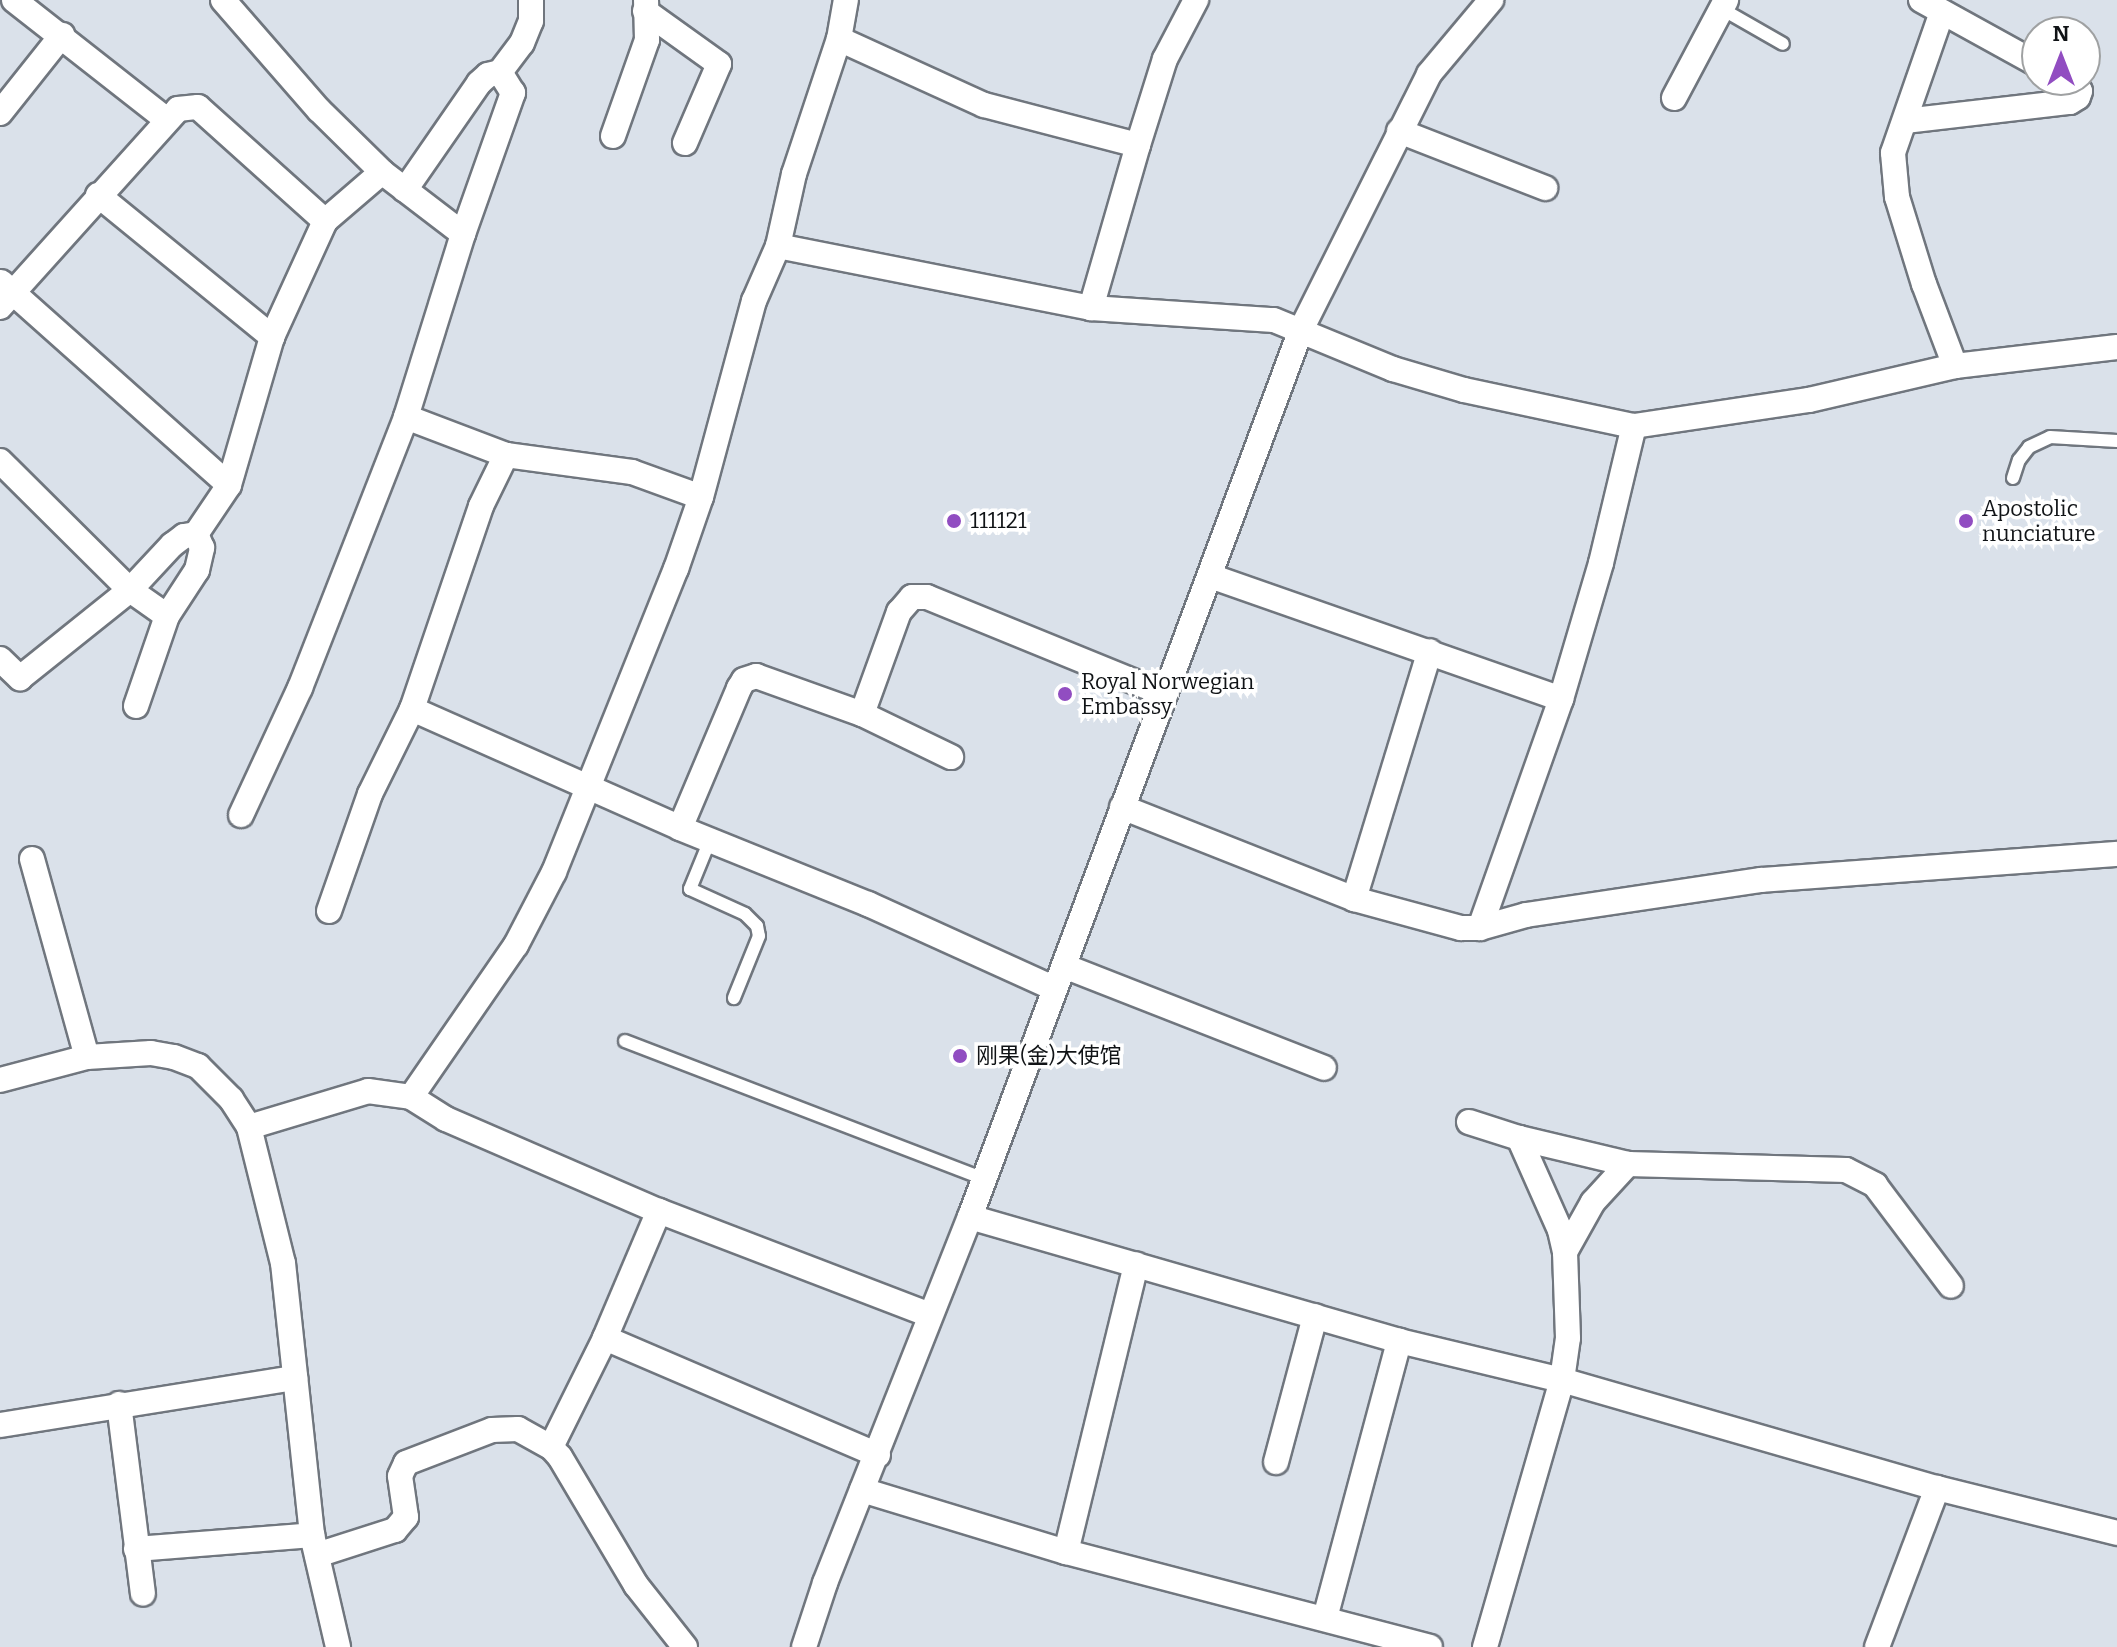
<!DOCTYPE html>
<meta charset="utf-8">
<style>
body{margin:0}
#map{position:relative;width:2117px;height:1647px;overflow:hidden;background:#dae1ea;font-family:Bitter,"Noto Sans SC",serif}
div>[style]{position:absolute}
.roads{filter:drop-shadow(2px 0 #70767e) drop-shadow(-2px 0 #70767e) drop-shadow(0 2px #70767e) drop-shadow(0 -2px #70767e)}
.lane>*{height:12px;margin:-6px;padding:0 6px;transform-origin:6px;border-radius:6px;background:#fff}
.street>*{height:24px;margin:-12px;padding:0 12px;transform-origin:12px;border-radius:12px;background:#fff}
.dots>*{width:22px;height:22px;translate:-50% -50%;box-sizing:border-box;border:4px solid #fff;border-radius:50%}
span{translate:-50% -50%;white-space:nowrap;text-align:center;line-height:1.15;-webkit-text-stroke:7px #fff;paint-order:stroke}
.poi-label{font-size:22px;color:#101316}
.left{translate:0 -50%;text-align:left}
.north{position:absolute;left:2021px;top:16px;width:80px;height:80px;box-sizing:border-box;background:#fff;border:2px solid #9fa1a2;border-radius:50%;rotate:0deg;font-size:22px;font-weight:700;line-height:32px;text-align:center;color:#101316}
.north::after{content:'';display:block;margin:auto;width:28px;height:36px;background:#914dc1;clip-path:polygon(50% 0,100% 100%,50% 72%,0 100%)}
</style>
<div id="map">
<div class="roads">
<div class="lane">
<i style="left:1722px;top:9px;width:70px;rotate:29.8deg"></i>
<i style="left:2013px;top:478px;width:19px;rotate:-72deg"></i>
<i style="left:2019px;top:460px;width:16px;rotate:-52deg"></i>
<i style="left:2029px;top:447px;width:23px;rotate:-25deg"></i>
<i style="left:2050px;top:437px;width:67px;rotate:3.4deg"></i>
<i style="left:710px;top:840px;width:53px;rotate:112.2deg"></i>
<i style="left:690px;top:889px;width:60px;rotate:24.4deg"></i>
<i style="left:745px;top:914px;width:17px;rotate:45deg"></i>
<i style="left:757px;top:926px;width:10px;rotate:79deg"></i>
<i style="left:759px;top:936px;width:67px;rotate:112deg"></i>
<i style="left:625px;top:1041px;width:382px;rotate:21deg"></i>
</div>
<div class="street">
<i style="left:14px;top:0;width:193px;rotate:38.1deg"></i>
<i style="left:223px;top:0;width:146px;rotate:48.9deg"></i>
<i style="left:319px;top:110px;width:88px;rotate:44.5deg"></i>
<i style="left:382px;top:172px;width:102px;rotate:37.4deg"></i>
<i style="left:1921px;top:0;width:132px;rotate:28.9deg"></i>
<i style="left:645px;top:11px;width:91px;rotate:35.6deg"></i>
<i style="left:719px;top:64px;width:86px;rotate:113.3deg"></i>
<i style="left:1942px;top:12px;width:149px;rotate:109.2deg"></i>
<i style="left:1893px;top:153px;width:44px;rotate:84.8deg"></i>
<i style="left:1897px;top:197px;width:91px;rotate:72.8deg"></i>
<i style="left:1924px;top:284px;width:88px;rotate:69.3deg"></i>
<i style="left:839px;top:39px;width:159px;rotate:24.5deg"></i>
<i style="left:984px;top:105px;width:159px;rotate:14.6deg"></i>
<i style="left:1138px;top:145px;width:170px;rotate:106.1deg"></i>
<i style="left:1674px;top:98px;width:111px;rotate:-62deg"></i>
<i style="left:0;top:113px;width:100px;rotate:-51.5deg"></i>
<i style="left:1905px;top:121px;width:166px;rotate:-6.6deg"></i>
<i style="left:2070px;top:102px;width:9px;rotate:-32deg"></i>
<i style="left:2078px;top:97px;width:6px;rotate:-72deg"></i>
<i style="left:2080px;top:91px;width:16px;rotate:-135deg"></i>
<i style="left:1399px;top:131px;width:157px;rotate:21.3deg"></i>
<i style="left:613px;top:136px;width:102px;rotate:-70.5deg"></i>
<i style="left:647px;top:40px;width:40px;rotate:-91.4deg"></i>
<i style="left:1138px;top:145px;width:90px;rotate:-72.6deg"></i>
<i style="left:1165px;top:59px;width:67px;rotate:-62.3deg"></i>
<i style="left:405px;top:190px;width:130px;rotate:-55.3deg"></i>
<i style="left:479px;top:83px;width:12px;rotate:-42deg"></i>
<i style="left:488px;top:75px;width:12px;rotate:-14deg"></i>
<i style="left:500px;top:72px;width:36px;rotate:-53deg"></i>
<i style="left:522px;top:43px;width:24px;rotate:-68deg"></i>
<i style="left:531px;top:21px;width:21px;rotate:-90deg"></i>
<i style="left:98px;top:195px;width:225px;rotate:39.2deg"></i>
<i style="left:778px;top:246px;width:319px;rotate:11.2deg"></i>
<i style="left:1091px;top:308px;width:183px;rotate:3.8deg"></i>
<i style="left:1274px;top:320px;width:129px;rotate:22.4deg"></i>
<i style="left:1393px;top:369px;width:74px;rotate:16.5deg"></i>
<i style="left:1464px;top:390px;width:174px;rotate:12deg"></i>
<i style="left:1634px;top:426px;width:177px;rotate:-8.5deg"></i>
<i style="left:1809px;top:400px;width:150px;rotate:-13.1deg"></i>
<i style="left:1955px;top:366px;width:163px;rotate:-6.7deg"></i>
<i style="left:1px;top:282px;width:305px;rotate:41.7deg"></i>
<i style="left:0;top:307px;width:266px;rotate:-48deg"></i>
<i style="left:178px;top:109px;width:20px;rotate:-6deg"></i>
<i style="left:198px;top:107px;width:171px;rotate:41.9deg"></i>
<i style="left:406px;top:417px;width:107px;rotate:20.8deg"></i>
<i style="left:506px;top:455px;width:127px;rotate:7.7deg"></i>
<i style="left:632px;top:472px;width:73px;rotate:19.9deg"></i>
<i style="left:0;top:461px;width:183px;rotate:44.8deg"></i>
<i style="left:130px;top:590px;width:45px;rotate:35.1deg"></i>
<i style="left:1210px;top:576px;width:372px;rotate:19.3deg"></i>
<i style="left:1561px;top:699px;width:243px;rotate:109.5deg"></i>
<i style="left:0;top:659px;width:28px;rotate:44deg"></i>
<i style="left:20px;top:678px;width:141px;rotate:-38.7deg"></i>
<i style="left:130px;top:590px;width:62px;rotate:-47deg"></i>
<i style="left:172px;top:545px;width:15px;rotate:-37deg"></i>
<i style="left:184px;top:536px;width:12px;rotate:-9deg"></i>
<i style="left:196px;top:534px;width:59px;rotate:-56deg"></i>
<i style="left:229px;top:485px;width:154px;rotate:-73.8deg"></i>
<i style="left:272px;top:337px;width:128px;rotate:-65.4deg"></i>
<i style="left:325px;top:221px;width:75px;rotate:-40.7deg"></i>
<i style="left:1561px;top:699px;width:142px;rotate:-73.6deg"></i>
<i style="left:1601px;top:563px;width:141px;rotate:-76.5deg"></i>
<i style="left:136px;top:706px;width:95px;rotate:-71deg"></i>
<i style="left:167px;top:616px;width:55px;rotate:-56.9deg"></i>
<i style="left:197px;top:570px;width:23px;rotate:-77deg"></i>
<i style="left:202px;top:548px;width:15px;rotate:-113deg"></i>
<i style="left:412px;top:709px;width:293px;rotate:23.9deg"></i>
<i style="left:680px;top:828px;width:203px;rotate:22deg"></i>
<i style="left:868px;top:904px;width:205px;rotate:24.4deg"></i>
<i style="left:862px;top:714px;width:109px;rotate:-70.1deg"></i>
<i style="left:899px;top:612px;width:20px;rotate:-49deg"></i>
<i style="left:912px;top:597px;width:15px"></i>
<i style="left:927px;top:597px;width:257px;rotate:22.2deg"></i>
<i style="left:1122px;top:807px;width:250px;rotate:21.6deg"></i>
<i style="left:1354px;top:899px;width:111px;rotate:15.2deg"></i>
<i style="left:1461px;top:928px;width:19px"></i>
<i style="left:1480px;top:928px;width:48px;rotate:-15.8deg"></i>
<i style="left:1526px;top:915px;width:238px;rotate:-8.5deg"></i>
<i style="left:1761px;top:880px;width:357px;rotate:-4.2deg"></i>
<i style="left:241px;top:815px;width:140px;rotate:-65.1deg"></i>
<i style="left:300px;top:688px;width:291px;rotate:-68.6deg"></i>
<i style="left:406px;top:417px;width:192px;rotate:-72.7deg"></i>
<i style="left:463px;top:234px;width:150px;rotate:-70.5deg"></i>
<i style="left:513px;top:93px;width:25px;rotate:-122deg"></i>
<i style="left:680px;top:828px;width:152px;rotate:-67.1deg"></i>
<i style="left:739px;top:688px;width:9px;rotate:-58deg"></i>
<i style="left:744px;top:680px;width:13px;rotate:-18deg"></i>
<i style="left:756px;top:676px;width:113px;rotate:19.7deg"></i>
<i style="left:862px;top:714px;width:99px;rotate:25.8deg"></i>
<i style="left:32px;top:859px;width:205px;rotate:74.5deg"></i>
<i style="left:1354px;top:899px;width:259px;rotate:-73deg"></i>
<i style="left:329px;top:911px;width:124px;rotate:-70.7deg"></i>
<i style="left:370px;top:794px;width:95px;rotate:-63.7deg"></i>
<i style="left:412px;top:709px;width:214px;rotate:-71.2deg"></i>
<i style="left:481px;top:506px;width:57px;rotate:-63.9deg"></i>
<i style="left:1064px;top:966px;width:279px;rotate:21.4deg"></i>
<i style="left:0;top:1080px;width:90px;rotate:-14.8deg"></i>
<i style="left:87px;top:1057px;width:64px;rotate:-3.6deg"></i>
<i style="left:151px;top:1053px;width:23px;rotate:10deg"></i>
<i style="left:174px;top:1057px;width:26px;rotate:21deg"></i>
<i style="left:198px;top:1066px;width:47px;rotate:45deg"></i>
<i style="left:231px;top:1099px;width:33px;rotate:57deg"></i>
<i style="left:249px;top:1127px;width:140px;rotate:76deg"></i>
<i style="left:283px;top:1263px;width:274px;rotate:83.9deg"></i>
<i style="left:312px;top:1535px;width:115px;rotate:76.9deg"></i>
<i style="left:411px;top:1097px;width:185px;rotate:-55.4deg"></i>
<i style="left:516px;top:945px;width:82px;rotate:-62.5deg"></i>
<i style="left:554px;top:872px;width:327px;rotate:-68.1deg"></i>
<i style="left:676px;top:569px;width:76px;rotate:-70.9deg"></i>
<i style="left:701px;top:497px;width:203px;rotate:-74.9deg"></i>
<i style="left:754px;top:301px;width:60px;rotate:-66.4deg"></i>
<i style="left:778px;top:246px;width:74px;rotate:-77.5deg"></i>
<i style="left:794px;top:174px;width:142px;rotate:-71.6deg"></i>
<i style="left:839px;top:39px;width:40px;rotate:-80deg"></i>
<i style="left:1469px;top:1122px;width:52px;rotate:17.7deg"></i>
<i style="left:1519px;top:1138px;width:112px;rotate:13.4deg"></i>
<i style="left:1628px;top:1164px;width:218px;rotate:1.6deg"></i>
<i style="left:1846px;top:1170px;width:33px;rotate:27deg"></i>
<i style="left:1875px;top:1185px;width:126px;rotate:53deg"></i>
<i style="left:249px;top:1127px;width:124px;rotate:-16.8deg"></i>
<i style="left:368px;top:1091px;width:43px;rotate:7.9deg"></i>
<i style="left:411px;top:1097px;width:41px;rotate:32.2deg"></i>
<i style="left:446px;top:1119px;width:232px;rotate:23.4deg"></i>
<i style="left:659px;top:1211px;width:290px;rotate:21deg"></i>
<i style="left:970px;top:1217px;width:447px;rotate:16.1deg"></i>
<i style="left:1399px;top:1341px;width:168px;rotate:13.5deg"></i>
<i style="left:1562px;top:1380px;width:390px;rotate:16.1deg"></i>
<i style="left:1937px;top:1488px;width:186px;rotate:14deg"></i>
<i style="left:1565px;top:1252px;width:57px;rotate:-60.8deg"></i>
<i style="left:1593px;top:1202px;width:52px;rotate:-47.4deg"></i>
<i style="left:605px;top:1338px;width:297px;rotate:23.2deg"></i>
<i style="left:119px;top:1404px;width:191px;rotate:82.8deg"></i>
<i style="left:0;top:1425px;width:299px;rotate:-9.1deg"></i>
<i style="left:551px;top:1447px;width:122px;rotate:-63.6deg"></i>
<i style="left:605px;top:1338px;width:138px;rotate:-67deg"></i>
<i style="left:1276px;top:1462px;width:151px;rotate:-75deg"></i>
<i style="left:862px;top:1490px;width:213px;rotate:16.9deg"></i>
<i style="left:1066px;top:1552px;width:376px;rotate:14.6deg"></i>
<i style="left:136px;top:1549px;width:177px;rotate:-4.5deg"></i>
<i style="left:1066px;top:1552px;width:296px;rotate:-76.3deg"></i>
<i style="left:317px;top:1555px;width:82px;rotate:-17.8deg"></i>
<i style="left:395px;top:1530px;width:17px;rotate:-50deg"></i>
<i style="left:406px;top:1517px;width:41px;rotate:-98.3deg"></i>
<i style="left:400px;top:1476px;width:14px;rotate:-65deg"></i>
<i style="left:406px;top:1463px;width:92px;rotate:-21deg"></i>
<i style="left:492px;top:1430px;width:26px;rotate:-2deg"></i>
<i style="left:518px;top:1429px;width:38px;rotate:29deg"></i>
<i style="left:551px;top:1447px;width:13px;rotate:48deg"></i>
<i style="left:560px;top:1457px;width:149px;rotate:59.3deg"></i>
<i style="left:636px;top:1585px;width:79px;rotate:51.7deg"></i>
<i style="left:1325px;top:1618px;width:287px;rotate:-75deg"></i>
<i style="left:804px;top:1647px;width:67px;rotate:-71.8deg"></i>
<i style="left:825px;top:1583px;width:394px;rotate:-68.4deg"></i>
<i style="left:970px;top:1217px;width:947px;rotate:-69.54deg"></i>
<i style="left:1301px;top:330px;width:286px;rotate:-63.4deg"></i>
<i style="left:1429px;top:74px;width:97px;rotate:-50deg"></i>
<i style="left:1485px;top:1647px;width:278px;rotate:-73.9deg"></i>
<i style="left:1562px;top:1380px;width:42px;rotate:-81.9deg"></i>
<i style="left:1568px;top:1338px;width:86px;rotate:-92deg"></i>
<i style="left:1565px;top:1252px;width:23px;rotate:-103deg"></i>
<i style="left:1560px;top:1230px;width:101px;rotate:-114deg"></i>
<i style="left:1877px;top:1647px;width:170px;rotate:-69.3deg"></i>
</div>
</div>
<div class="dots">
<i style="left:954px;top:521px;background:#914dc1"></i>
<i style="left:1966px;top:521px;background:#914dc1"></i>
<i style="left:1065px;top:694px;background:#914dc1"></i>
<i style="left:960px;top:1056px;background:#914dc1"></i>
</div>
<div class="poi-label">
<span class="left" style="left:1982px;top:521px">Apostolic<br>nunciature</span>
<span class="left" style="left:970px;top:521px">111121</span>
<span class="left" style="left:1081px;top:694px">Royal Norwegian<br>Embassy</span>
<span class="left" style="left:976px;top:1056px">刚果(金)大使馆</span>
</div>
<div class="north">N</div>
</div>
